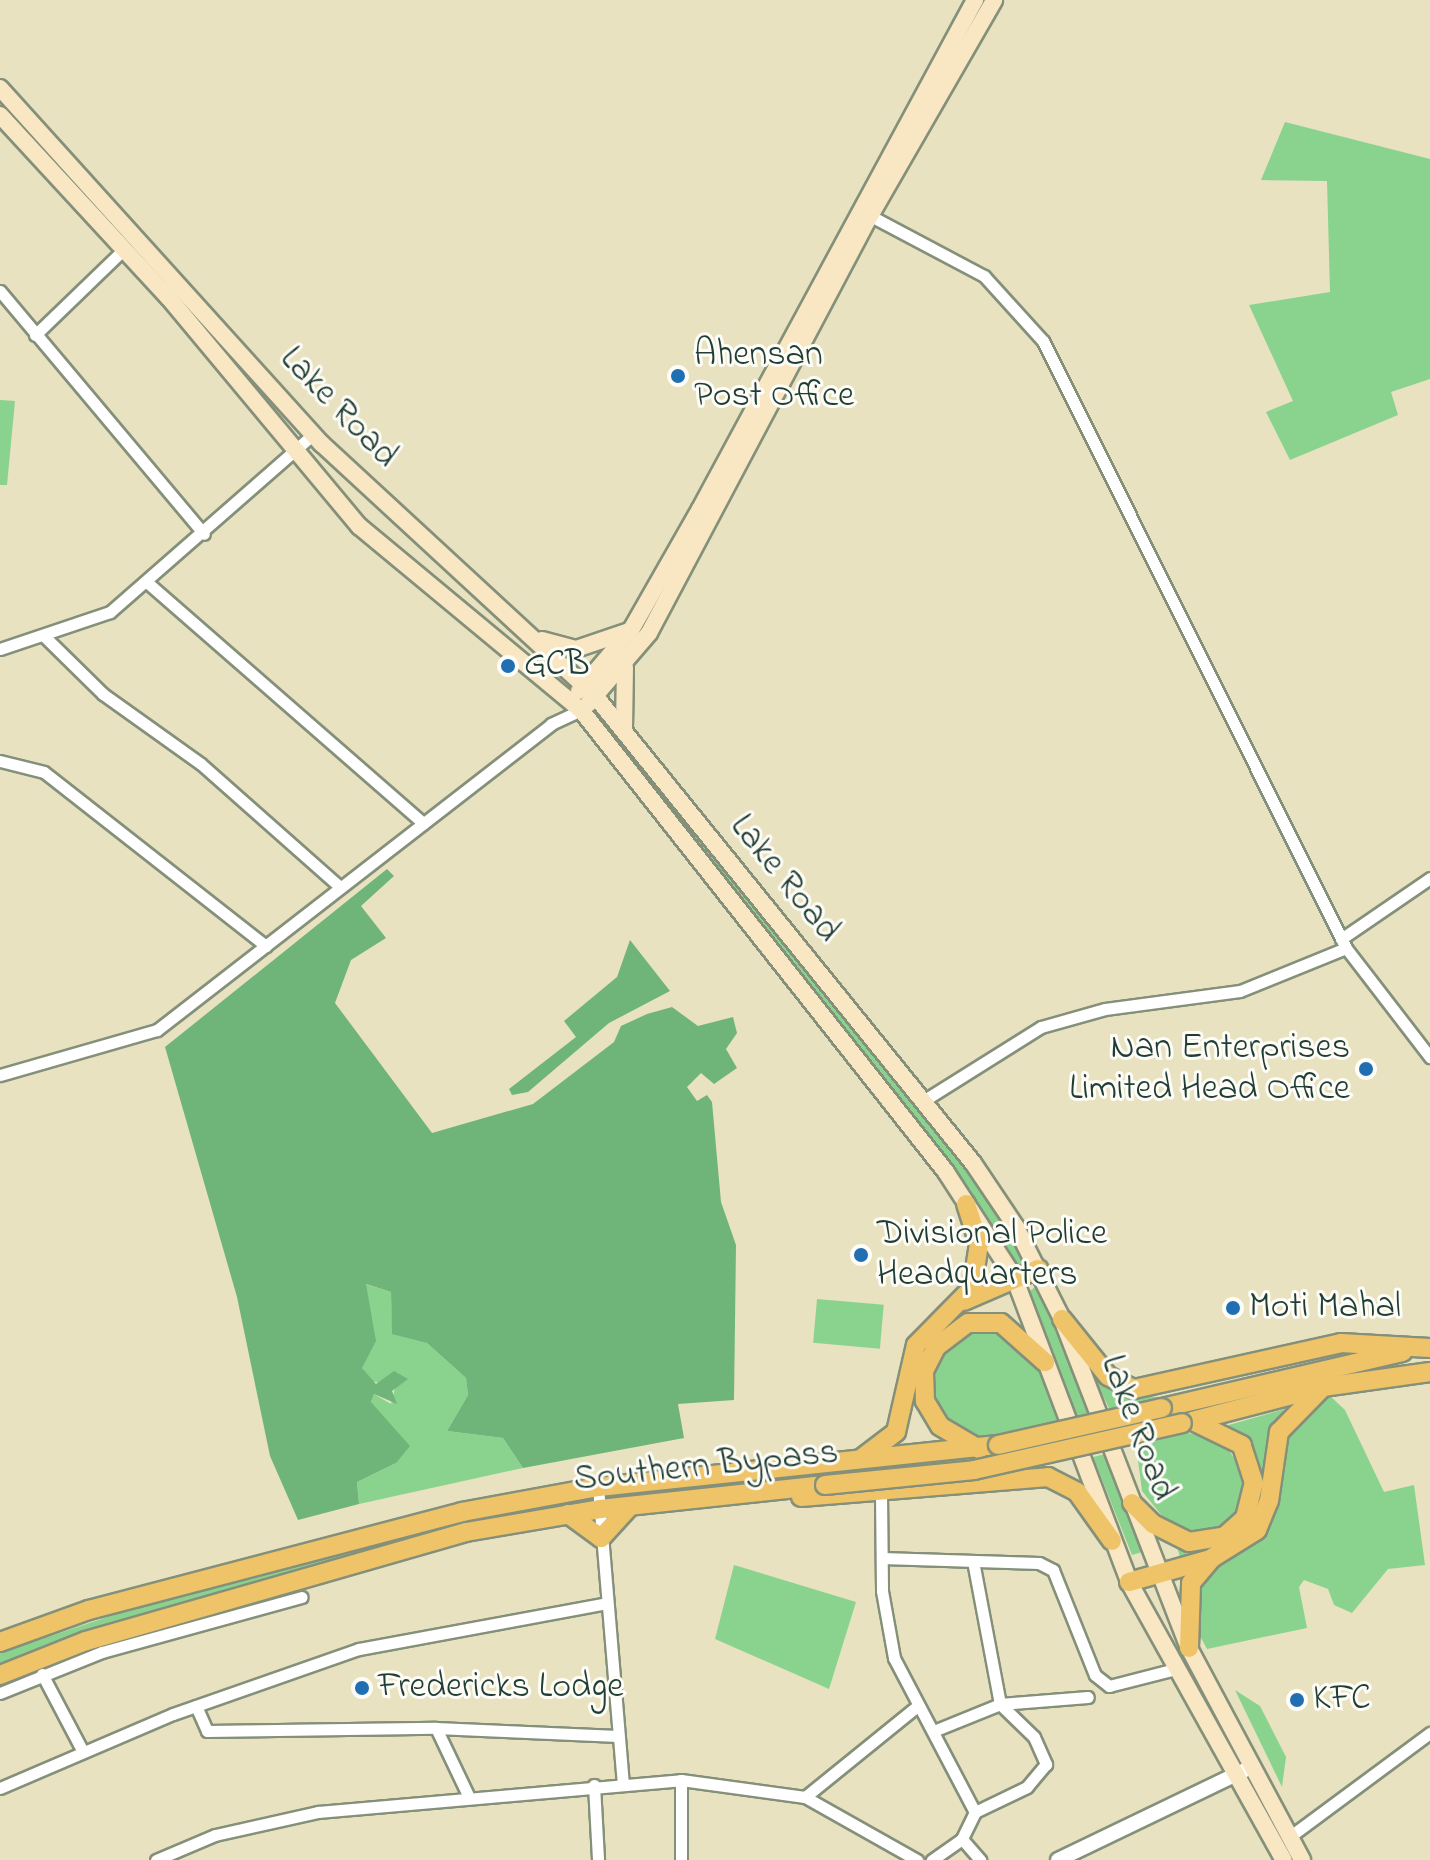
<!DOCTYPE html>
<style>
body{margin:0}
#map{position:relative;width:1430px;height:1860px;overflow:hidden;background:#e8e2c0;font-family:"Indie Flower",sans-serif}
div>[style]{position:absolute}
.green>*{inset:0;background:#8ad38f;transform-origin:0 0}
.forest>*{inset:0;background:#6fb57a}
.roads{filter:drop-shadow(2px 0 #84907a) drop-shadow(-2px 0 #84907a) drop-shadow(0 2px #84907a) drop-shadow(0 -2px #84907a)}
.minor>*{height:11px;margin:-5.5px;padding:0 5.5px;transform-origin:5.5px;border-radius:5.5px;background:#fff}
.tertiary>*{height:14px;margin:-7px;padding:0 7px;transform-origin:7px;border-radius:7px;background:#fff}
.secondary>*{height:16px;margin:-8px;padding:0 8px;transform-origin:8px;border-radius:8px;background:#f9e7c3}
.trunk>*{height:18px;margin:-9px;padding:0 9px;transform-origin:9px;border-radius:9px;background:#efc469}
.bridges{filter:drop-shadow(2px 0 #84907a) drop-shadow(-2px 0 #84907a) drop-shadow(0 2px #84907a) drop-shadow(0 -2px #84907a)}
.trunk-bridge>*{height:18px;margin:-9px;padding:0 9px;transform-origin:9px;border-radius:9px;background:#efc469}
.dots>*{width:22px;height:22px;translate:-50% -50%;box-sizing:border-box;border:4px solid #fdfcf7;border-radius:50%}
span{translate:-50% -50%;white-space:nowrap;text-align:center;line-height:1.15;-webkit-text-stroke:6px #fdfcf7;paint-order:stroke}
.poi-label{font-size:36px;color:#1f3d34}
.left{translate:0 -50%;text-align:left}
.right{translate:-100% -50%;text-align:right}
.street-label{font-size:36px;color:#1f3d34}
</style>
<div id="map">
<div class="green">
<i style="clip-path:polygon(1285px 122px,1430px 159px,1430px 379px,1391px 392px,1398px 415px,1290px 460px,1266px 412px,1293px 401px,1249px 305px,1330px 292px,1327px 181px,1261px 180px)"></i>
<i style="clip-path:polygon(0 400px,15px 401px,7px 485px,0 485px)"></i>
<i style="clip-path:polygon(599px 708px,972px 1173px,1032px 1267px,1017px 1275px,899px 1098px,592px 719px)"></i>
<i style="clip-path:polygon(365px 1284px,391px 1292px,392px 1325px,427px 1343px,466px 1378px,468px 1395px,447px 1431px,503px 1438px,523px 1468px,359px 1504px,357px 1482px,396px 1463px,371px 1402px,374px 1394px,391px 1404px,395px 1388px,369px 1380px,362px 1368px,370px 1313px)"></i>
<i style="clip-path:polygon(1035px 1287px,1040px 1293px,1092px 1416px,1077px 1420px,1026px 1294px)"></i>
<i style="left:817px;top:1299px;width:67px;height:44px;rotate:5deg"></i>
<i style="clip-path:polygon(975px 1331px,998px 1332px,1039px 1365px,1062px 1422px,990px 1436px,966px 1435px,943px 1418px,933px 1396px,933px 1369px,947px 1344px)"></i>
<i style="clip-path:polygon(1081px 1352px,1127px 1394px,1168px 1398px,1111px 1412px)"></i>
<i style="clip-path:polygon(1330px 1396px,1345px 1410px,1384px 1492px,1414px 1485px,1425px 1565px,1388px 1569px,1352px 1613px,1334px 1605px,1328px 1589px,1304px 1580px,1299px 1587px,1307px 1628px,1207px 1649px,1194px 1625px,1193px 1599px,1204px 1575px,1258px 1541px,1276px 1507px,1284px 1436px)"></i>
<i style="clip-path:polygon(1289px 1408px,1269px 1446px,1261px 1505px,1245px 1532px,1182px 1564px,1177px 1547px,1195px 1549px,1252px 1515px,1235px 1433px,1225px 1426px)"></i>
<i style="clip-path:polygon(1188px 1433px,1223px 1441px,1247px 1478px,1239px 1512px,1211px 1534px,1175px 1532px,1142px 1491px,1136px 1445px)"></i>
<i style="clip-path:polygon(1109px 1453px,1142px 1552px,1132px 1555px,1093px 1457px)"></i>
<i style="clip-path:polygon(919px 1466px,615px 1501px,614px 1494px,681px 1487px)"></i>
<i style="clip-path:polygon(579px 1500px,581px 1507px,0 1670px,0 1653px,197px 1587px,375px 1540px)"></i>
<i style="clip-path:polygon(734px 1565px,856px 1602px,829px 1689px,715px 1639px)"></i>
<i style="clip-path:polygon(1235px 1690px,1260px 1706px,1286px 1757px,1282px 1787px)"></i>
</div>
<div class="forest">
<i style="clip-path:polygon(387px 869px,394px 876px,361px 906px,386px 938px,351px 960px,335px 1003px,432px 1133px,533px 1104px,614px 1042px,621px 1026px,647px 1014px,672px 1007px,698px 1026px,733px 1017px,737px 1033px,726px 1049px,737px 1068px,714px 1084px,701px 1073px,687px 1087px,697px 1101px,707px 1095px,712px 1102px,721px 1202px,736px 1245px,734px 1400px,678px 1404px,684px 1438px,523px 1468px,503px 1438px,447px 1431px,468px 1395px,466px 1378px,427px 1343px,392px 1334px,391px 1292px,366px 1284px,376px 1341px,362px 1368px,376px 1384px,394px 1371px,408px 1379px,392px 1391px,397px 1404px,374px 1394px,371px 1402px,410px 1446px,396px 1463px,357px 1482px,359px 1504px,298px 1520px,270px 1456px,237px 1297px,165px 1047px)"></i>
<i style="clip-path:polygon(630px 940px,670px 991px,609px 1023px,528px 1092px,512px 1095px,509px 1089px,576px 1037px,564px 1021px,617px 977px)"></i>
</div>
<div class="roads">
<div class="minor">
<i style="left:865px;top:213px;width:135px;rotate:27.9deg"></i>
<i style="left:984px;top:276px;width:88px;rotate:47.8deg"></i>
<i style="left:1043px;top:341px;width:678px;rotate:63.47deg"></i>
<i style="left:1346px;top:948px;width:138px;rotate:52.4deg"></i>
<i style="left:0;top:291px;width:317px;rotate:50deg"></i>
<i style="left:35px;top:335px;width:124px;rotate:-44deg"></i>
<i style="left:149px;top:584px;width:364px;rotate:41.1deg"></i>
<i style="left:45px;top:637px;width:81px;rotate:44.5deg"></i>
<i style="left:103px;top:694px;width:120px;rotate:35.5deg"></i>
<i style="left:201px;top:764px;width:186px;rotate:41.5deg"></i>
<i style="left:0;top:649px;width:116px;rotate:-18.6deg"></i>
<i style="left:110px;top:612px;width:270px;rotate:-41.2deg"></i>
<i style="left:0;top:761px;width:45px;rotate:14deg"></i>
<i style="left:44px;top:772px;width:282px;rotate:38.1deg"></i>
<i style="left:1341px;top:939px;width:108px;rotate:-34.4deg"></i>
<i style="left:0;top:1075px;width:163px;rotate:-16deg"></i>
<i style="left:157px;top:1030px;width:499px;rotate:-37.8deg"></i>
<i style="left:551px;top:724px;width:33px;rotate:-25deg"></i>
<i style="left:923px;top:1101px;width:139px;rotate:-32.1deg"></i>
<i style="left:1041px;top:1027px;width:66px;rotate:-15.7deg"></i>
<i style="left:1105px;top:1009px;width:136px;rotate:-7.6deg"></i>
<i style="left:1240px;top:991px;width:114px;rotate:-22.1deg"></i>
<i style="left:598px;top:1487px;width:297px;rotate:85.2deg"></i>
<i style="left:881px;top:1494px;width:97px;rotate:89.4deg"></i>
<i style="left:882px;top:1591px;width:68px;rotate:79.8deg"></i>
<i style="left:894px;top:1658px;width:174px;rotate:62.3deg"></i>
<i style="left:975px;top:1812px;width:30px;rotate:116deg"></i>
<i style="left:962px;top:1839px;width:37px;rotate:145deg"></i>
<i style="left:882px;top:1558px;width:157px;rotate:1.8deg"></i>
<i style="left:1039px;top:1563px;width:16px;rotate:27deg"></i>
<i style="left:1053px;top:1570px;width:113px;rotate:68.2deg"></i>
<i style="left:1095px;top:1675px;width:18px;rotate:38deg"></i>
<i style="left:1109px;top:1686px;width:65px;rotate:-14.3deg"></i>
<i style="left:973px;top:1561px;width:146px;rotate:79.3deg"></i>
<i style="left:1000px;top:1704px;width:47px;rotate:44.1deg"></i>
<i style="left:1034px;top:1737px;width:30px;rotate:66deg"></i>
<i style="left:1046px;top:1764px;width:30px;rotate:130deg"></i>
<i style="left:1027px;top:1787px;width:58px;rotate:154.3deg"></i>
<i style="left:42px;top:1674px;width:86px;rotate:62.2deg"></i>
<i style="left:0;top:1693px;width:110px;rotate:-21.9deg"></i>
<i style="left:102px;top:1652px;width:207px;rotate:-15.4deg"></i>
<i style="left:196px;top:1706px;width:27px;rotate:66deg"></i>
<i style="left:207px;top:1731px;width:229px;rotate:-0.8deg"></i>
<i style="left:436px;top:1728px;width:74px;rotate:64.5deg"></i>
<i style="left:436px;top:1728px;width:182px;rotate:2.5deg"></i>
<i style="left:936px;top:1730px;width:69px;rotate:-22.1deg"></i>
<i style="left:1000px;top:1704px;width:88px;rotate:-4.5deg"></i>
<i style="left:594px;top:1785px;width:75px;rotate:86.9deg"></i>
<i style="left:0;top:1788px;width:188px;rotate:-23.2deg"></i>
<i style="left:173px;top:1714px;width:197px;rotate:-19.3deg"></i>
<i style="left:359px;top:1649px;width:252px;rotate:-10.5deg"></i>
<i style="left:805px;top:1797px;width:141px;rotate:-39deg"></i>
<i style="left:1292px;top:1835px;width:172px;rotate:-36.5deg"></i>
<i style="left:962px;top:1839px;width:28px;rotate:49deg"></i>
<i style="left:156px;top:1860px;width:64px;rotate:-23deg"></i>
<i style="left:215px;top:1835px;width:106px;rotate:-12.6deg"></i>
<i style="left:318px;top:1812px;width:364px;rotate:-5deg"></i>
<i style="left:681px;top:1780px;width:125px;rotate:7.8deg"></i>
<i style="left:805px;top:1797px;width:129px;rotate:29.4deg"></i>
<i style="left:681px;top:1860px;width:80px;rotate:-90deg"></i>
</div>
<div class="tertiary">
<i style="left:1058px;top:1860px;width:208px;rotate:-25.7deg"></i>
</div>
<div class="secondary">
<i style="left:0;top:88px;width:480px;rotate:47.9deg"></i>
<i style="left:322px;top:444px;width:373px;rotate:42.7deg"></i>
<i style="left:596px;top:697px;width:599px;rotate:51.03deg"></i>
<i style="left:973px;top:1163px;width:77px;rotate:56.1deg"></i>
<i style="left:1016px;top:1227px;width:103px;rotate:63.4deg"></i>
<i style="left:1062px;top:1319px;width:353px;rotate:68.9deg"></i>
<i style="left:1189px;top:1648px;width:240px;rotate:61.9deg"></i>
<i style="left:0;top:115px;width:249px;rotate:47.3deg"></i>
<i style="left:169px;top:298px;width:297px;rotate:50.2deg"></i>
<i style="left:359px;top:526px;width:288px;rotate:39.7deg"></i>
<i style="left:581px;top:710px;width:589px;rotate:51.69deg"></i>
<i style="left:946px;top:1172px;width:125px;rotate:57.1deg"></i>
<i style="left:1014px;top:1277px;width:326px;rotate:69.3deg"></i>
<i style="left:1129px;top:1582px;width:318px;rotate:60.9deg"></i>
<i style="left:542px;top:640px;width:35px;rotate:15deg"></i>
<i style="left:576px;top:649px;width:56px;rotate:-18.8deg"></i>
<i style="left:579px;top:691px;width:80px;rotate:-49.6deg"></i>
<i style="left:631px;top:630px;width:139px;rotate:-60.3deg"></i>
<i style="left:700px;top:509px;width:579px;rotate:-61.62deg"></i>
<i style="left:588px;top:704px;width:94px;rotate:-49.3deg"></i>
<i style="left:649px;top:633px;width:472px;rotate:-62.1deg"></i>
<i style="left:870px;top:216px;width:249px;rotate:-60.1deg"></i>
<i style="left:624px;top:729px;width:62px;rotate:-89.1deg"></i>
</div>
<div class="trunk">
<i style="left:964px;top:1301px;width:81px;rotate:-23.4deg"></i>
<i style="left:1062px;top:1319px;width:73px;rotate:51.1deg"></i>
<i style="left:1108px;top:1376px;width:29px;rotate:27deg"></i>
<i style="left:1134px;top:1389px;width:212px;rotate:-12.5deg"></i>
<i style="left:1341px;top:1343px;width:89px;rotate:3.2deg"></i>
<i style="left:1162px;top:1408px;width:247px;rotate:-13.1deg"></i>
<i style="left:1196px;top:1420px;width:131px;rotate:-14.6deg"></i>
<i style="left:1323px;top:1387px;width:108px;rotate:-8deg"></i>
<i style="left:979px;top:1449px;width:45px;rotate:-149.5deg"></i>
<i style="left:940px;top:1426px;width:29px;rotate:-121deg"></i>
<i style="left:925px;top:1401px;width:30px;rotate:-92deg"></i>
<i style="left:924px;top:1371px;width:27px;rotate:-63deg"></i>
<i style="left:936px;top:1347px;width:40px;rotate:-37deg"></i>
<i style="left:968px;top:1323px;width:33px"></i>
<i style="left:1001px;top:1323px;width:59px;rotate:41.6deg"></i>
<i style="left:862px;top:1458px;width:43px;rotate:-37.4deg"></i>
<i style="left:896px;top:1432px;width:89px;rotate:-77.1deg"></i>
<i style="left:916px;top:1345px;width:80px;rotate:-45.5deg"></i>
<i style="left:972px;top:1288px;width:45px;rotate:-81deg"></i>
<i style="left:979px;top:1244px;width:42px;rotate:-108deg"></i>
<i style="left:801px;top:1497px;width:248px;rotate:-4.6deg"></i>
<i style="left:1048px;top:1477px;width:33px;rotate:27deg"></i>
<i style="left:1077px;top:1492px;width:60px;rotate:54.5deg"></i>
<i style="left:1132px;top:1503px;width:30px;rotate:45deg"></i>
<i style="left:1153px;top:1524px;width:40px;rotate:26.6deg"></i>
<i style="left:1189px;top:1542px;width:36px;rotate:-9deg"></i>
<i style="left:1225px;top:1536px;width:27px;rotate:-42deg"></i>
<i style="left:1245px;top:1518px;width:36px;rotate:-76deg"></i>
<i style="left:1254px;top:1483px;width:40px;rotate:-108deg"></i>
<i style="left:1242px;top:1445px;width:55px;rotate:-153.9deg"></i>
<i style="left:568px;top:1514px;width:41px;rotate:36deg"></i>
<i style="left:601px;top:1538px;width:43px;rotate:-47.8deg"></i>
<i style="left:1129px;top:1582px;width:85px;rotate:-15.7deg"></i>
<i style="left:0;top:1642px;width:95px;rotate:-19.8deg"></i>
<i style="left:89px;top:1610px;width:386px;rotate:-14.7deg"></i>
<i style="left:462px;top:1512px;width:138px;rotate:-10.4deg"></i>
<i style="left:598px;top:1487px;width:402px;rotate:-6deg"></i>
<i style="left:1189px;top:1648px;width:65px;rotate:-88.2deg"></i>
<i style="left:1191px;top:1583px;width:33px;rotate:-50deg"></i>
<i style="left:1212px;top:1558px;width:53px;rotate:-31.9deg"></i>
<i style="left:1257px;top:1530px;width:31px;rotate:-68deg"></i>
<i style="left:1269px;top:1501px;width:70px;rotate:-81.8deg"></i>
<i style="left:1279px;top:1432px;width:63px;rotate:-45.6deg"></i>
<i style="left:0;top:1675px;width:92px;rotate:-21.6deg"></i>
<i style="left:86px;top:1641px;width:395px;rotate:-16deg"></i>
<i style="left:466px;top:1532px;width:136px;rotate:-9.7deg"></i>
<i style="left:600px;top:1509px;width:226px;rotate:-6.1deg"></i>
</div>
</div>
<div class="bridges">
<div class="trunk-bridge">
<i style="left:998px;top:1445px;width:168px;rotate:-12.7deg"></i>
<i style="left:825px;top:1485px;width:150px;rotate:-5.7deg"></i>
<i style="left:974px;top:1470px;width:213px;rotate:-12.7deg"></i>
</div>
</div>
<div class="dots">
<i style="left:678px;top:376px;background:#1f6fb2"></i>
<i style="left:508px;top:666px;background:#1f6fb2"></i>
<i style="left:1366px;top:1069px;background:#1f6fb2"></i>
<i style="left:861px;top:1255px;background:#1f6fb2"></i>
<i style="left:1233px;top:1308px;background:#1f6fb2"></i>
<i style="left:362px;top:1688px;background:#1f6fb2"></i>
<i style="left:1297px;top:1700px;background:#1f6fb2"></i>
</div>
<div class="poi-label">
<span class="left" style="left:694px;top:376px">Ahensan<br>Post Office</span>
<span class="left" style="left:524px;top:666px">GCB</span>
<span class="right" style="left:1350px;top:1069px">Nan Enterprises<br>Limited Head Office</span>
<span class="left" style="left:877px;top:1255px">Divisional Police<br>Headquarters</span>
<span class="left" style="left:1249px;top:1308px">Moti Mahal</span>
<span class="left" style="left:378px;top:1688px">Fredericks Lodge</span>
<span class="left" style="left:1313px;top:1700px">KFC</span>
</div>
<div class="street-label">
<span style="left:338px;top:408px;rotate:46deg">Lake Road</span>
<span style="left:784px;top:879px;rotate:51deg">Lake Road</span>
<span style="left:1137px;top:1428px;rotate:69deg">Lake Road</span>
<span style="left:706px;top:1467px;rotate:-6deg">Southern Bypass</span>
</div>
</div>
